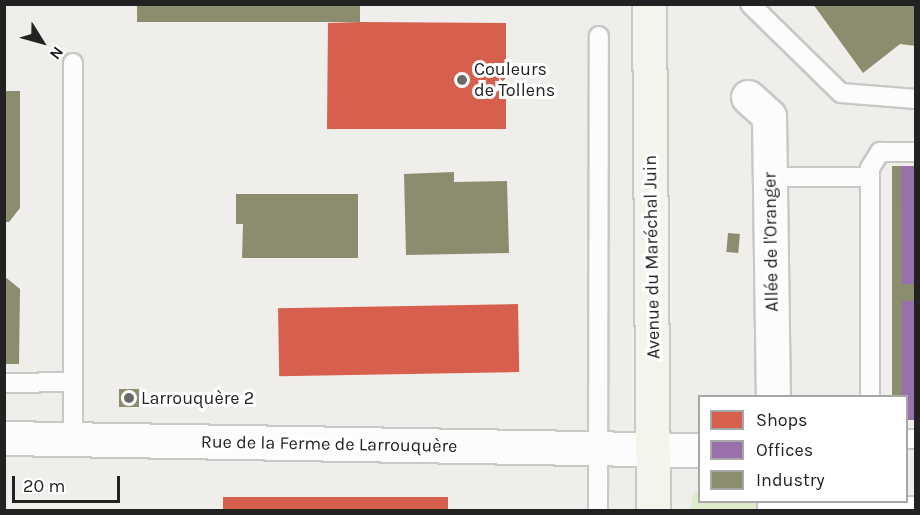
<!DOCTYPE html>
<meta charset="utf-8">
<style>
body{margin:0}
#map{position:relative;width:920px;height:515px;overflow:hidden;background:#f0eeeb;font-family:Karla,sans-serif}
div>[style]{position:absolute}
.grass>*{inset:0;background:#ddeccb}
.shops>*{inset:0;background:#d6604d;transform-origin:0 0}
.offices>*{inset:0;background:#9970ab;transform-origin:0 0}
.industry>*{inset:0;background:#8c8c6e;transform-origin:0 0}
.roads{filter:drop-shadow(2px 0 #c9c8c7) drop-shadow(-2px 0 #c9c8c7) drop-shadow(0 2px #c9c8c7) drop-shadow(0 -2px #c9c8c7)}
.service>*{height:18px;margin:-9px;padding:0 9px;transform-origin:9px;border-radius:9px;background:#fdfcfc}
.minor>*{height:33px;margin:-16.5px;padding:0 16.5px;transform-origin:16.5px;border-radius:16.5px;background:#fdfcfc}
.secondary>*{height:33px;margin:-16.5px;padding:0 16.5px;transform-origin:16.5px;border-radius:16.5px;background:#f4f4ed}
.dots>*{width:16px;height:16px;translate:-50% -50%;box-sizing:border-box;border:3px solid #fff;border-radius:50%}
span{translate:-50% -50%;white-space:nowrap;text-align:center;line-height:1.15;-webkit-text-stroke:6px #fff;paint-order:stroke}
.poi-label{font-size:18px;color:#222}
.left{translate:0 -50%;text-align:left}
.street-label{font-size:18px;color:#222}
.frame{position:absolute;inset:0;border:6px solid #222;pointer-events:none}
.legend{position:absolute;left:698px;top:395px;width:210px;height:108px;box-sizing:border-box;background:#fff;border:2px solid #a7a7a7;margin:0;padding:8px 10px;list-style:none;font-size:18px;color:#222}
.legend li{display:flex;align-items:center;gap:12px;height:30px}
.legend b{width:30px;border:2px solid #a7a7a7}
.north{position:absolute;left:12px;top:12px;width:60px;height:60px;-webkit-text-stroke:4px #fff;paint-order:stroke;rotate:127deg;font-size:16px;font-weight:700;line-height:24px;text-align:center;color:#222}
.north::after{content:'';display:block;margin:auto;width:21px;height:27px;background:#222;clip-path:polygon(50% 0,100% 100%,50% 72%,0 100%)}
.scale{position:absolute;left:12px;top:476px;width:108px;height:27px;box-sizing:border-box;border:3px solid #222;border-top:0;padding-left:8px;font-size:18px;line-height:21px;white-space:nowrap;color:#222;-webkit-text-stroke:4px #fff;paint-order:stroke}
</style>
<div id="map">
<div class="grass">
<i style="clip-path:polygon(699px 488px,700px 502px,757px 502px,757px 510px,691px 510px,692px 497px)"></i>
</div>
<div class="shops">
<i style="clip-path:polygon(360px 22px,506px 23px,506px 129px,327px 129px,328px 23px)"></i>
<i style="left:518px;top:304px;width:68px;height:240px;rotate:89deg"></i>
<i style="left:223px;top:497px;width:225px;height:13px"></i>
</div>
<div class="offices">
<i style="left:901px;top:166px;width:15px;height:118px"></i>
<i style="clip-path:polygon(902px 301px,916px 301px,916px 420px,906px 420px,906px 396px,902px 396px)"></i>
</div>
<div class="industry">
<i style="left:137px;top:4px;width:223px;height:18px"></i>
<i style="clip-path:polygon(813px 4px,916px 4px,916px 46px,900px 44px,863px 73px)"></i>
<i style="clip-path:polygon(4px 91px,20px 91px,20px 208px,9px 222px,4px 222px)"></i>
<i style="clip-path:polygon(892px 166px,901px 166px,902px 284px,916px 284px,916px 301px,902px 301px,902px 396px,892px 396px)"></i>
<i style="clip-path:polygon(454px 172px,454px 182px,507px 181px,509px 253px,406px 255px,404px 174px)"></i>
<i style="clip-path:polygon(236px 194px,358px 194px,358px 258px,242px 258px,243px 224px,236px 224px)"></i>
<i style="left:728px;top:233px;width:12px;height:19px;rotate:5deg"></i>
<i style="clip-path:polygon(4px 276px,20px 289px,19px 364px,4px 364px)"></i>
<i style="left:119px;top:389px;width:20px;height:18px"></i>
</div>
<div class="roads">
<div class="service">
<i style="left:750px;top:4px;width:127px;rotate:44.4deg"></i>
<i style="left:841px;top:93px;width:75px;rotate:4.6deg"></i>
<i style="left:770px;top:177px;width:100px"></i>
<i style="left:4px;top:383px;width:69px;rotate:-0.8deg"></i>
<i style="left:870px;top:396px;width:228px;rotate:-90deg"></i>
<i style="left:870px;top:168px;width:19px;rotate:-58deg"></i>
<i style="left:880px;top:152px;width:36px"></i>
<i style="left:73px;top:439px;width:376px;rotate:-90deg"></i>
<i style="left:906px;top:439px;width:10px"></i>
<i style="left:774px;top:505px;width:142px;rotate:0.4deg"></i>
<i style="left:598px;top:510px;width:474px;rotate:-89.9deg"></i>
</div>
<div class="minor">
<i style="left:748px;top:97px;width:28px;rotate:42deg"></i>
<i style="left:769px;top:116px;width:280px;rotate:89.2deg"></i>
<i style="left:4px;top:438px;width:696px;rotate:0.99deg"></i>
<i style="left:774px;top:510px;width:8px;rotate:-90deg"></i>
</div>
<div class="secondary">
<i style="left:649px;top:4px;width:506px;rotate:89.55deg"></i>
</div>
</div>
<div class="dots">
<i style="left:462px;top:80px;background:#6a6968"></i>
<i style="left:129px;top:398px;background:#6a6968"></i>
</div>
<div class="poi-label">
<span class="left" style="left:474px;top:80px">Couleurs<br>de Tollens</span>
<span class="left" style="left:141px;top:398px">Larrouquère 2</span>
</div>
<div class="street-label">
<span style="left:771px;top:242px;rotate:-91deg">Allée de l'Oranger</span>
<span style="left:652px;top:257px;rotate:-91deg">Avenue du Maréchal Juin</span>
<span style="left:329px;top:444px;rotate:1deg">Rue de la Ferme de Larrouquère</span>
</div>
<div class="frame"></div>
<ul class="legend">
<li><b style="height:16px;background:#d6604d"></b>Shops</li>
<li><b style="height:16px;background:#9970ab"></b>Offices</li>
<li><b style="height:16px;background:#8c8c6e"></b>Industry</li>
</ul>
<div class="north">N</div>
<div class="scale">20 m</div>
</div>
